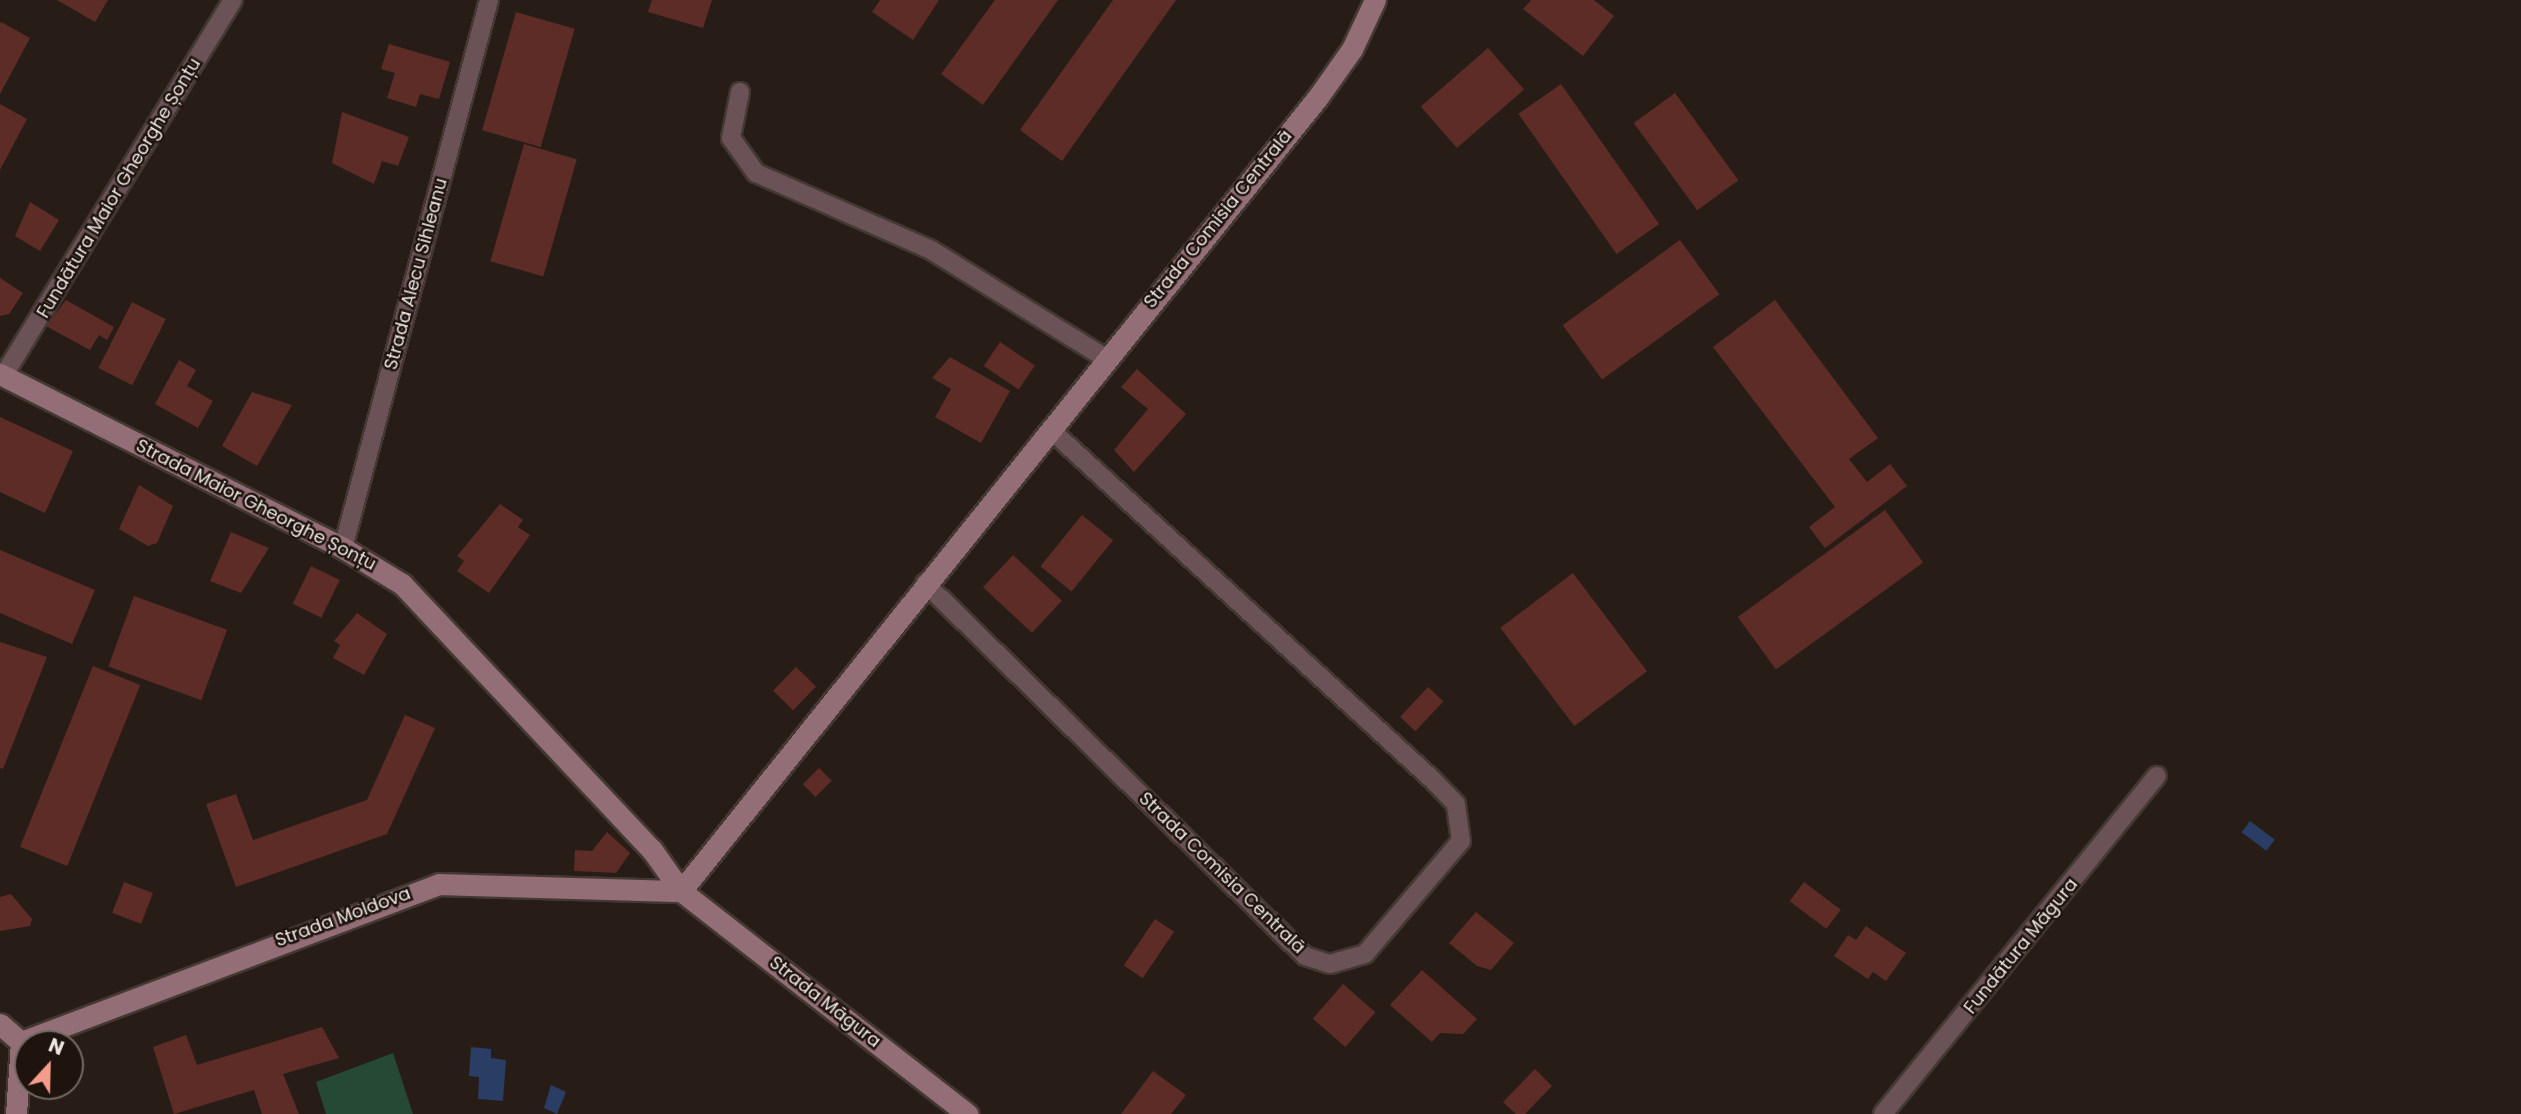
<!DOCTYPE html>
<meta charset="utf-8">
<style>
body{margin:0}
#map{position:relative;width:2521px;height:1114px;overflow:hidden;background:#271d16;font-family:Poppins,sans-serif}
div>[style]{position:absolute}
.green>*{inset:0;background:#254935}
.water>*{inset:0;background:#2a3d64;transform-origin:0 0}
.building>*{inset:0;background:#5d2c26;transform-origin:0 0}
.roads{filter:drop-shadow(2px 0 #433932) drop-shadow(-2px 0 #433932) drop-shadow(0 2px #433932) drop-shadow(0 -2px #433932)}
.street>*{height:18px;margin:-9px;padding:0 9px;transform-origin:9px;border-radius:9px;background:#6a5257}
.secondary>*{height:21px;margin:-10.5px;padding:0 10.5px;transform-origin:10.5px;border-radius:10.5px;background:#946e76}
span{translate:-50% -50%;white-space:nowrap;text-align:center;line-height:1.15;-webkit-text-stroke:5px #1e140d;paint-order:stroke}
.street-label{font-size:18px;color:#ece5e0}
.north{position:absolute;left:14px;top:1030px;width:70px;height:70px;box-sizing:border-box;background:#1e140d;border:2px solid #706861;border-radius:50%;rotate:22deg;font-size:19px;font-weight:700;line-height:28px;text-align:center;color:#ece5e0}
.north::after{content:'';display:block;margin:auto;width:24px;height:32px;background:#f49d8c;clip-path:polygon(50% 0,100% 100%,50% 72%,0 100%)}
</style>
<div id="map">
<div class="green">
<i style="clip-path:polygon(393px 1053px,413px 1114px,326px 1114px,316px 1082px)"></i>
</div>
<div class="water">
<i style="left:2250px;top:821px;width:31px;height:14px;rotate:37deg"></i>
<i style="clip-path:polygon(471px 1047px,491px 1049px,491px 1058px,506px 1060px,503px 1101px,478px 1099px,479px 1077px,469px 1076px)"></i>
<i style="clip-path:polygon(551px 1085px,566px 1092px,557px 1114px,544px 1108px)"></i>
</div>
<div class="building">
<i style="clip-path:polygon(57px 0,108px 0,95px 22px)"></i>
<i style="clip-path:polygon(652px 0,712px 0,703px 28px,648px 12px)"></i>
<i style="clip-path:polygon(880px 0,939px 0,913px 40px,872px 12px)"></i>
<i style="clip-path:polygon(995px 0,1058px 0,983px 105px,941px 74px)"></i>
<i style="clip-path:polygon(1113px 0,1176px 0,1062px 161px,1020px 130px)"></i>
<i style="clip-path:polygon(1531px 0,1594px 0,1614px 16px,1583px 56px,1523px 9px)"></i>
<i style="left:516px;top:12px;width:61px;height:123px;rotate:16deg"></i>
<i style="clip-path:polygon(1px 22px,30px 38px,0 94px,0 24px)"></i>
<i style="clip-path:polygon(389px 44px,450px 62px,439px 99px,420px 94px,416px 107px,387px 98px,395px 73px,381px 69px)"></i>
<i style="left:1488px;top:48px;width:55px;height:89px;rotate:49deg"></i>
<i style="left:1561px;top:84px;width:171px;height:52px;rotate:55deg"></i>
<i style="left:1675px;top:93px;width:108px;height:51px;rotate:54deg"></i>
<i style="clip-path:polygon(0 104px,27px 119px,0 170px)"></i>
<i style="clip-path:polygon(342px 112px,409px 137px,398px 166px,382px 161px,374px 184px,332px 163px)"></i>
<i style="left:524px;top:144px;width:55px;height:122px;rotate:16deg"></i>
<i style="clip-path:polygon(30px 202px,59px 220px,40px 251px,15px 236px)"></i>
<i style="left:1680px;top:240px;width:67px;height:145px;rotate:54deg"></i>
<i style="clip-path:polygon(0 278px,23px 293px,9px 314px,0 316px)"></i>
<i style="clip-path:polygon(66px 300px,114px 327px,107px 340px,99px 335px,90px 350px,46px 326px)"></i>
<i style="clip-path:polygon(1775px 300px,1878px 438px,1849px 459px,1867px 482px,1890px 464px,1907px 486px,1825px 548px,1809px 527px,1835px 507px,1713px 347px)"></i>
<i style="left:132px;top:302px;width:38px;height:74px;rotate:27deg"></i>
<i style="left:1000px;top:342px;width:42px;height:29px;rotate:34deg"></i>
<i style="clip-path:polygon(950px 357px,1010px 391px,981px 443px,935px 417px,951px 389px,932px 378px)"></i>
<i style="clip-path:polygon(179px 360px,196px 370px,187px 386px,213px 401px,198px 428px,155px 404px)"></i>
<i style="clip-path:polygon(1137px 369px,1186px 414px,1134px 472px,1114px 450px,1148px 409px,1121px 387px)"></i>
<i style="clip-path:polygon(252px 392px,292px 405px,257px 466px,222px 446px)"></i>
<i style="clip-path:polygon(0 417px,73px 451px,45px 513px,0 492px)"></i>
<i style="clip-path:polygon(139px 485px,173px 506px,157px 543px,148px 546px,119px 529px)"></i>
<i style="clip-path:polygon(500px 504px,523px 520px,518px 527px,530px 535px,489px 593px,457px 571px,464px 561px,457px 556px)"></i>
<i style="left:1885px;top:510px;width:65px;height:182px;rotate:54deg"></i>
<i style="left:1082px;top:515px;width:40px;height:66px;rotate:39deg"></i>
<i style="clip-path:polygon(231px 532px,269px 548px,241px 593px,210px 581px)"></i>
<i style="clip-path:polygon(0 550px,95px 590px,72px 644px,0 613px)"></i>
<i style="left:1013px;top:555px;width:67px;height:44px;rotate:43deg"></i>
<i style="left:311px;top:566px;width:32px;height:42px;rotate:26deg"></i>
<i style="left:1573px;top:573px;width:123px;height:91px;rotate:53deg"></i>
<i style="left:134px;top:596px;width:99px;height:75px;rotate:20deg"></i>
<i style="clip-path:polygon(357px 613px,387px 634px,364px 675px,333px 658px,340px 645px,334px 641px)"></i>
<i style="clip-path:polygon(0 642px,47px 657px,3px 769px,0 768px)"></i>
<i style="left:93px;top:666px;width:51px;height:195px;rotate:22deg"></i>
<i style="left:796px;top:667px;width:28px;height:33px;rotate:44deg"></i>
<i style="left:1428px;top:687px;width:21px;height:41px;rotate:43deg"></i>
<i style="clip-path:polygon(405px 715px,435px 728px,387px 834px,236px 887px,206px 804px,236px 794px,253px 840px,367px 800px)"></i>
<i style="left:819px;top:768px;width:18px;height:23px;rotate:45deg"></i>
<i style="clip-path:polygon(607px 832px,630px 853px,616px 873px,574px 871px,575px 850px,592px 851px)"></i>
<i style="left:124px;top:882px;width:31px;height:33px;rotate:21deg"></i>
<i style="left:1804px;top:882px;width:46px;height:24px;rotate:37deg"></i>
<i style="clip-path:polygon(11px 894px,32px 919px,30px 926px,0 931px,0 897px)"></i>
<i style="clip-path:polygon(1476px 912px,1514px 943px,1491px 970px,1477px 966px,1449px 943px)"></i>
<i style="left:1155px;top:919px;width:23px;height:56px;rotate:34deg"></i>
<i style="clip-path:polygon(1866px 926px,1906px 953px,1886px 981px,1873px 972px,1868px 979px,1834px 956px,1848px 935px,1856px 940px)"></i>
<i style="clip-path:polygon(1422px 970px,1477px 1019px,1463px 1034px,1440px 1033px,1432px 1042px,1390px 1005px)"></i>
<i style="left:1343px;top:984px;width:43px;height:46px;rotate:41deg"></i>
<i style="clip-path:polygon(322px 1027px,339px 1058px,283px 1074px,299px 1114px,262px 1114px,254px 1090px,174px 1114px,153px 1047px,186px 1035px,197px 1065px)"></i>
<i style="clip-path:polygon(1535px 1069px,1552px 1086px,1525px 1114px,1516px 1114px,1503px 1102px)"></i>
<i style="clip-path:polygon(1153px 1071px,1186px 1095px,1171px 1114px,1121px 1114px)"></i>
</div>
<div class="roads">
<div class="street">
<i style="left:740px;top:92px;width:47px;rotate:101.1deg"></i>
<i style="left:731px;top:138px;width:43px;rotate:54.5deg"></i>
<i style="left:756px;top:173px;width:191px;rotate:23.7deg"></i>
<i style="left:931px;top:250px;width:205px;rotate:31.8deg"></i>
<i style="left:4px;top:375px;width:439px;rotate:-58.6deg"></i>
<i style="left:343px;top:548px;width:567px;rotate:-75.08deg"></i>
<i style="left:925px;top:583px;width:532px;rotate:44.47deg"></i>
<i style="left:1305px;top:956px;width:26px;rotate:18deg"></i>
<i style="left:1330px;top:964px;width:36px;rotate:-16deg"></i>
<i style="left:1365px;top:954px;width:148px;rotate:-49.7deg"></i>
<i style="left:1461px;top:841px;width:37px;rotate:-98deg"></i>
<i style="left:1456px;top:804px;width:32px;rotate:-134deg"></i>
<i style="left:1434px;top:781px;width:520px;rotate:-137.5deg"></i>
<i style="left:1883px;top:1114px;width:435px;rotate:-51deg"></i>
</div>
<div class="secondary">
<i style="left:0;top:374px;width:385px;rotate:26.9deg"></i>
<i style="left:343px;top:548px;width:69px;rotate:31.4deg"></i>
<i style="left:402px;top:584px;width:365px;rotate:46.8deg"></i>
<i style="left:652px;top:850px;width:50px;rotate:54.7deg"></i>
<i style="left:681px;top:891px;width:363px;rotate:37.9deg"></i>
<i style="left:681px;top:891px;width:1018px;rotate:-51.26deg"></i>
<i style="left:1318px;top:97px;width:59px;rotate:-54.7deg"></i>
<i style="left:1352px;top:49px;width:54px;rotate:-64.9deg"></i>
<i style="left:0;top:1024px;width:28px;rotate:41deg"></i>
<i style="left:21px;top:1042px;width:447px;rotate:-20.7deg"></i>
<i style="left:439px;top:884px;width:242px;rotate:1.7deg"></i>
<i style="left:16px;top:1114px;width:72px;rotate:-86deg"></i>
</div>
</div>
<div class="street-label">
<span style="left:119px;top:188px;rotate:-59deg">Fundătura Maior Gheorghe Șonțu</span>
<span style="left:1218px;top:219px;rotate:-51deg">Strada Comisia Centrală</span>
<span style="left:416px;top:274px;rotate:-75deg">Strada Alecu Sihleanu</span>
<span style="left:256px;top:505px;rotate:27deg">Strada Maior Gheorghe Șonțu</span>
<span style="left:1222px;top:873px;rotate:44deg">Strada Comisia Centrală</span>
<span style="left:343px;top:917px;rotate:-20deg">Strada Moldova</span>
<span style="left:2021px;top:946px;rotate:-51deg">Fundătura Măgura</span>
<span style="left:825px;top:1002px;rotate:38deg">Strada Măgura</span>
</div>
<div class="north">N</div>
</div>
